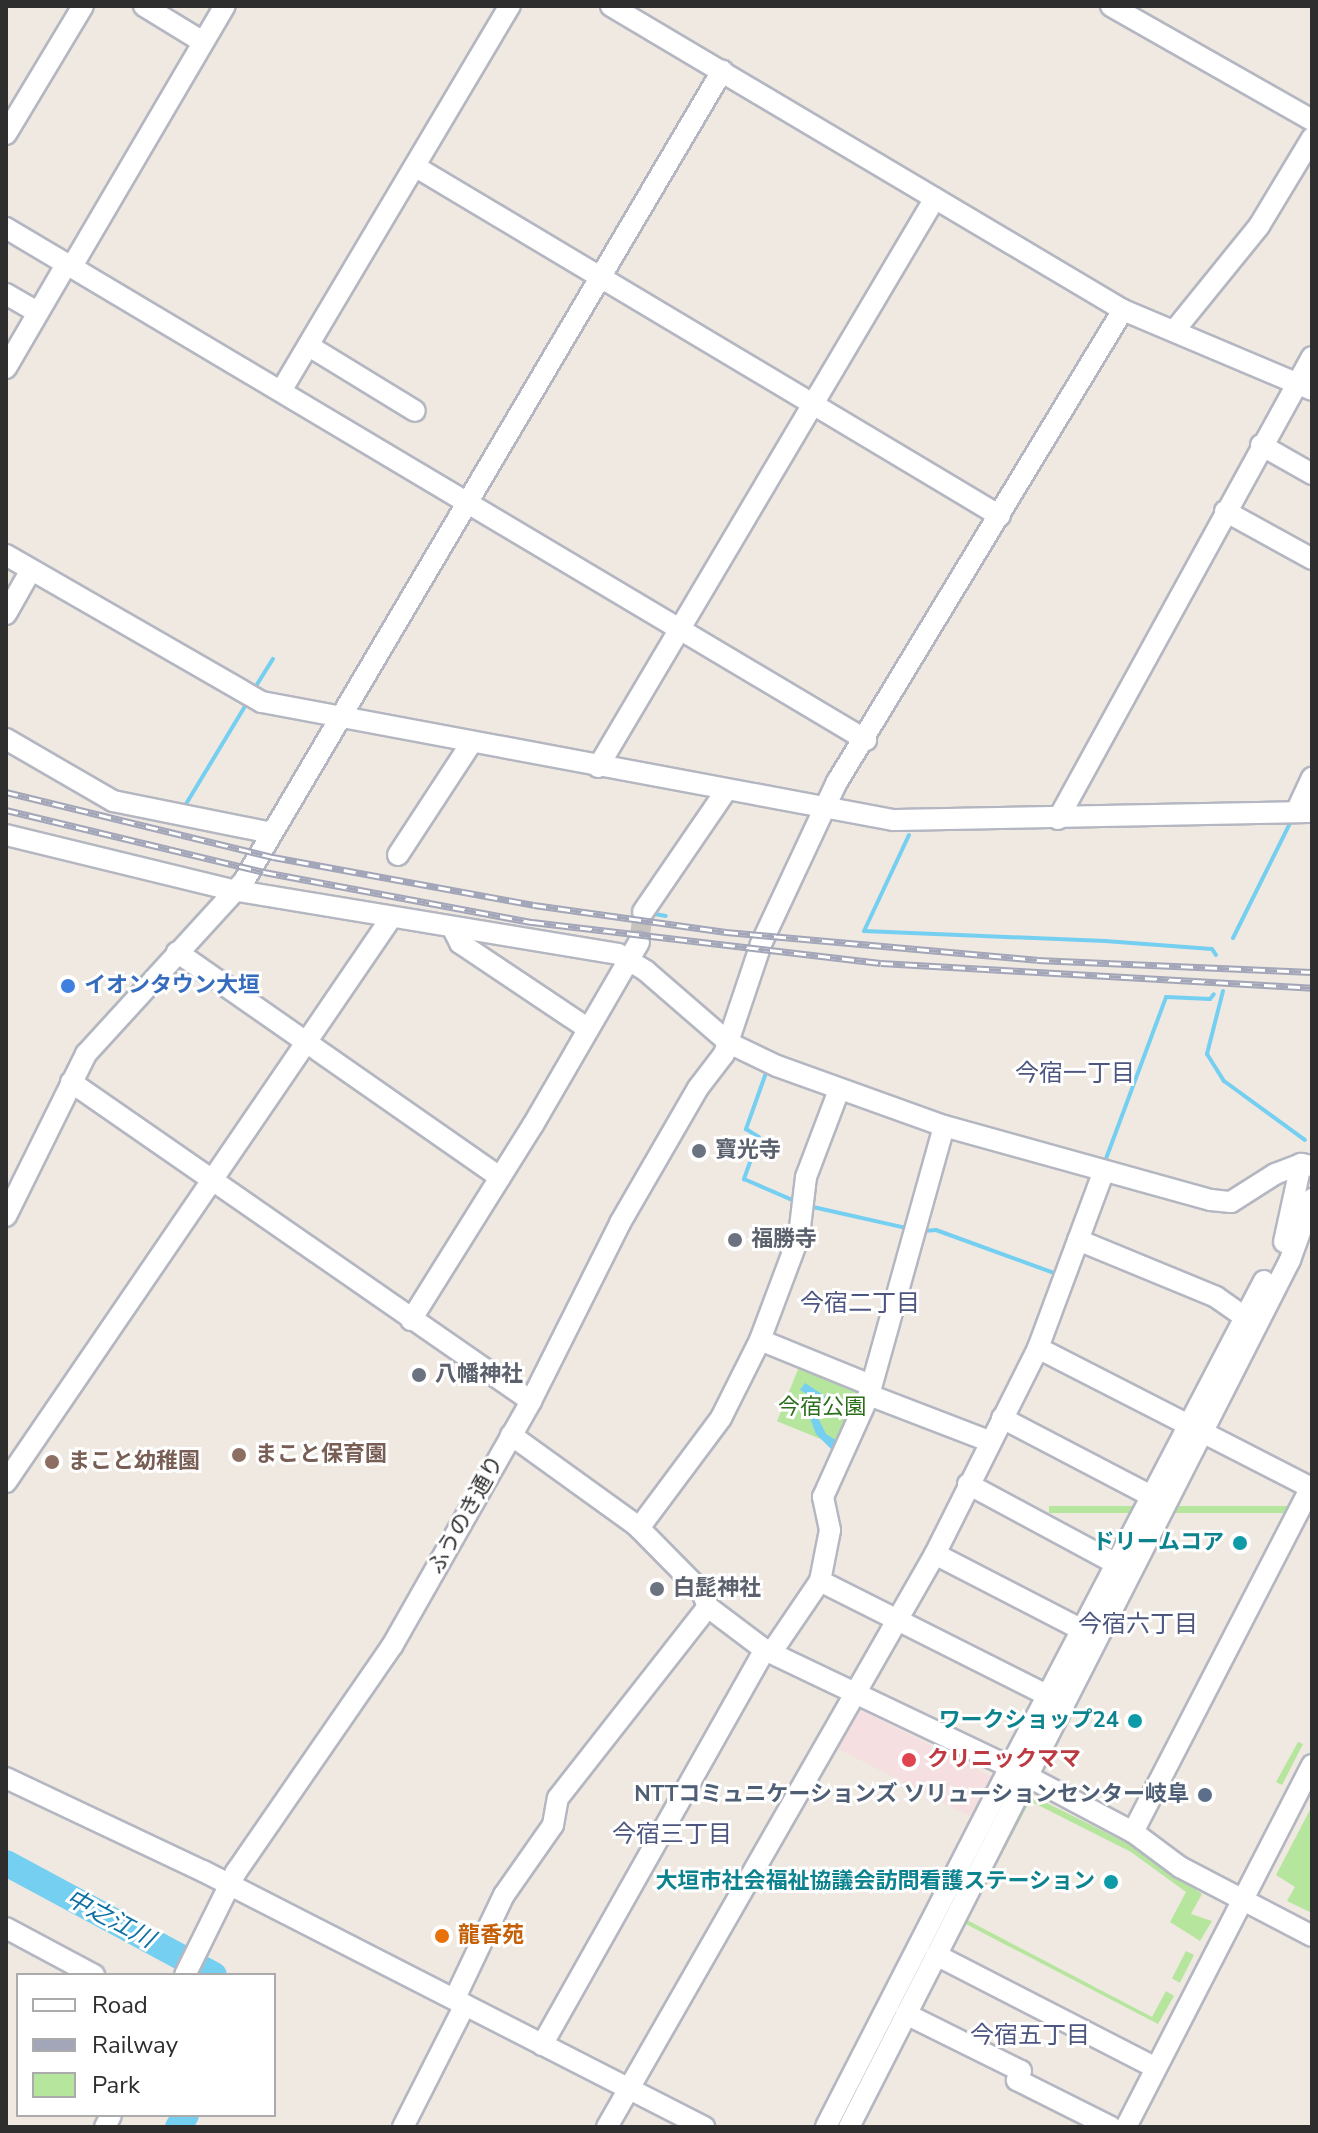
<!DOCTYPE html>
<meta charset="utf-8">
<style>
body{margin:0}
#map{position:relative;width:1318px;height:2133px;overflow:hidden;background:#efe9e1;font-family:"Nunito Sans","Noto Sans JP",sans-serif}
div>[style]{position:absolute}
.medical>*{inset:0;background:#f5dfe0;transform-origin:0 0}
.green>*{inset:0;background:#b6e59e;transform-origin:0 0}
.water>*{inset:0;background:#75cff0}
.stream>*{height:4px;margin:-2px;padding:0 2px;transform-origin:2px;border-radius:2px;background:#75cff0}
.river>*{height:26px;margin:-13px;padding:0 13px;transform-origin:13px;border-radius:13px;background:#75cff0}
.minor-tunnel>*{height:20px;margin-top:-10px;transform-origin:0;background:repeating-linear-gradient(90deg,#c8c4bd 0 20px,transparent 0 30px)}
.roads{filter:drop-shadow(2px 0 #b4b7c1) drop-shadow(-2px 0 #b4b7c1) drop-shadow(0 2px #b4b7c1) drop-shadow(0 -2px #b4b7c1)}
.minor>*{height:20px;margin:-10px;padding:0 10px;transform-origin:10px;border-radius:10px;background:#fff}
.rail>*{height:7px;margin-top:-3.5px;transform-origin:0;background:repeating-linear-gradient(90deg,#fff 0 12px,#a3a6b8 0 24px);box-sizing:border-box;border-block:2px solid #a3a6b8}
.dots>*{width:22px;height:22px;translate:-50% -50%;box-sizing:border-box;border:4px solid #fff;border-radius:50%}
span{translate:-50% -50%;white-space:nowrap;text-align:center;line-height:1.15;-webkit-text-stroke:6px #fff;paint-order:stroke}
.shop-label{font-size:22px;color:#366cbe;font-weight:700}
.left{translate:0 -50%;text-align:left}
.worship-label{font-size:22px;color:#5b616d;font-weight:700}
.park-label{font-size:22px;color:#2c6e1b}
.education-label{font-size:22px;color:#785e54;font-weight:700}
.street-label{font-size:22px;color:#2e2e2e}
.culture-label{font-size:22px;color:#0d838f;font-weight:700}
.right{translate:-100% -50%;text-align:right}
.health-label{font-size:22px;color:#be3a42;font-weight:700}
.service-label{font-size:22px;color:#4e5e75;font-weight:700}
.food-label{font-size:22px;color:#c56008;font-weight:700}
.neighbourhood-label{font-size:24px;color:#4d5680}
.water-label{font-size:24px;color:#0d6fa3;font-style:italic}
.frame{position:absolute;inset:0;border:8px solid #2e2e2e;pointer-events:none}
.legend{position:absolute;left:16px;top:1973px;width:260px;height:144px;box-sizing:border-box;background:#fff;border:2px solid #ababab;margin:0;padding:10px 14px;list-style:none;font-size:24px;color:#2e2e2e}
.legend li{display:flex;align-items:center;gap:16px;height:40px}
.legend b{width:40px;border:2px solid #ababab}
</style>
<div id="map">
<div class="medical">
<i style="left:851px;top:1705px;width:157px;height:45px;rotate:27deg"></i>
</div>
<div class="green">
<i style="left:801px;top:1362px;width:69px;height:64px;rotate:22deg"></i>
<i style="left:1312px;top:1506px;width:7px;height:263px;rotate:90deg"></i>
<i style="clip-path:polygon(1298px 1742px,1303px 1744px,1282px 1785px,1276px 1782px)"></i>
<i style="clip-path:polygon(1031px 1795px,1133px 1846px,1202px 1894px,1191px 1914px,1212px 1921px,1200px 1941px,1170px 1922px,1186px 1892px,1131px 1852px,1030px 1801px,967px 1920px,1152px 2017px,1166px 1991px,1174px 1996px,1158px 2024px,962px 1922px,1024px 1796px)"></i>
<i style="clip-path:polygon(1312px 1806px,1312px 1913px,1287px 1901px,1295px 1887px,1276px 1875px)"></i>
<i style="left:1186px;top:1951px;width:9px;height:31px;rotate:27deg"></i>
</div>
<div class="water">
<i style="clip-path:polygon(805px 1383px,825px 1396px,818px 1418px,826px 1434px,839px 1442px,834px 1452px,816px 1434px,809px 1415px,814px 1398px,800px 1390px)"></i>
</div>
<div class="stream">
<i style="left:256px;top:686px;width:32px;rotate:-58deg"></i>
<i style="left:183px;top:809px;width:118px;rotate:-58.9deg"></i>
<i style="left:909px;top:835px;width:106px;rotate:115.1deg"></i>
<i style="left:864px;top:931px;width:241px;rotate:2.4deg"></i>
<i style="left:1105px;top:941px;width:107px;rotate:4.3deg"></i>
<i style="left:1212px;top:949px;width:7px;rotate:56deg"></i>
<i style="left:649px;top:913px;width:17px;rotate:10deg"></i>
<i style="left:1233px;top:938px;width:128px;rotate:-63.6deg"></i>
<i style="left:1223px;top:991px;width:65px;rotate:104.3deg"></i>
<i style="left:1207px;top:1054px;width:32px;rotate:58deg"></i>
<i style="left:1224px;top:1081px;width:100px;rotate:36.1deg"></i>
<i style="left:767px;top:1070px;width:63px;rotate:109.6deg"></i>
<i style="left:746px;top:1129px;width:15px;rotate:32deg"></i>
<i style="left:759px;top:1137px;width:45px;rotate:109.7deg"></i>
<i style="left:744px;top:1179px;width:58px;rotate:23.5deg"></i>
<i style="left:1104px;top:1164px;width:178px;rotate:-69.6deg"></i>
<i style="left:1166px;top:997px;width:44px;rotate:2.6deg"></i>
<i style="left:1210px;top:999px;width:6px;rotate:-51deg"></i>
<i style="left:813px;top:1207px;width:95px;rotate:12.7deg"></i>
<i style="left:923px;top:1231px;width:13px;rotate:-4deg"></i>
<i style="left:936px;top:1230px;width:129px;rotate:20deg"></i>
<i style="left:1062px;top:1258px;width:25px;rotate:-72deg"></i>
</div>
<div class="river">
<i style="left:6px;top:1863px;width:236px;rotate:28.3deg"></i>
<i style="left:178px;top:2127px;width:14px;rotate:-56deg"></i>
</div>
<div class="minor-tunnel">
<i style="left:639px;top:942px;width:30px;rotate:-82deg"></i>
</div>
<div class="roads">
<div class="minor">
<i style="left:144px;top:6px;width:69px;rotate:31.4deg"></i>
<i style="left:611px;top:6px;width:595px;rotate:30.7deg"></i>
<i style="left:1123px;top:310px;width:205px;rotate:22.9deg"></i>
<i style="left:1111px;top:6px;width:231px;rotate:29.6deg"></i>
<i style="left:6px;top:134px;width:149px;rotate:-59deg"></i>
<i style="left:416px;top:167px;width:680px;rotate:30.86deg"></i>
<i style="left:6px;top:228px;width:1001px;rotate:30.77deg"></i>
<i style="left:71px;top:268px;width:304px;rotate:-59.6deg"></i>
<i style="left:6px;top:294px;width:36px;rotate:30deg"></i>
<i style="left:1174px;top:331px;width:135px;rotate:-51deg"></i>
<i style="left:1259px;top:226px;width:103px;rotate:-58.9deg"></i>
<i style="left:309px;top:346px;width:124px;rotate:31.5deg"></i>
<i style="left:6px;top:368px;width:119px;rotate:-59.8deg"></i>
<i style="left:281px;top:391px;width:448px;rotate:-59.3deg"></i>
<i style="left:1261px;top:445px;width:59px;rotate:29.6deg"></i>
<i style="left:1225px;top:511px;width:99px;rotate:28.9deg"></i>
<i style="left:6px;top:555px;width:295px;rotate:29.9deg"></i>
<i style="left:262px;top:702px;width:642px;rotate:10.59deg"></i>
<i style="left:893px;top:820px;width:419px;rotate:-1.1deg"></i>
<i style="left:6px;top:614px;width:51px;rotate:-60.4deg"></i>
<i style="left:6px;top:739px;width:124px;rotate:30.1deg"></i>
<i style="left:113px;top:801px;width:161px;rotate:11.4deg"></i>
<i style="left:598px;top:767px;width:661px;rotate:-59.36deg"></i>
<i style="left:1296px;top:812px;width:38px;rotate:-65deg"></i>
<i style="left:1058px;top:819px;width:527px;rotate:-61.2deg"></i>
<i style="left:6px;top:835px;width:233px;rotate:13.7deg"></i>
<i style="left:232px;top:890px;width:391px;rotate:9.4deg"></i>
<i style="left:618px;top:954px;width:33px;rotate:31deg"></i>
<i style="left:646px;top:971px;width:110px;rotate:40.9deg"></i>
<i style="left:729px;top:1043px;width:53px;rotate:25.6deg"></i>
<i style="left:777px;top:1066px;width:177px;rotate:19.8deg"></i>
<i style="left:944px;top:1126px;width:277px;rotate:15.5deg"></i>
<i style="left:1211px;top:1200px;width:20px;rotate:6deg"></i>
<i style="left:1231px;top:1202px;width:52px;rotate:-32.5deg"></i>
<i style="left:1275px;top:1174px;width:28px;rotate:-21deg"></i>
<i style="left:1301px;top:1164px;width:11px;rotate:10deg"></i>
<i style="left:398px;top:855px;width:135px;rotate:-56.8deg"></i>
<i style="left:643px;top:912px;width:147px;rotate:-55.6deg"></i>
<i style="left:453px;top:929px;width:16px;rotate:63deg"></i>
<i style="left:460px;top:943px;width:153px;rotate:33.8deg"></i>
<i style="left:177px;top:952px;width:394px;rotate:34.9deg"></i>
<i style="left:71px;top:1082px;width:560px;rotate:34.74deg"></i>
<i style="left:839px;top:1090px;width:93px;rotate:110.8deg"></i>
<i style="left:806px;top:1177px;width:59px;rotate:96.8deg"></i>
<i style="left:799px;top:1236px;width:111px;rotate:110.6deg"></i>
<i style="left:760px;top:1340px;width:120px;rotate:22.1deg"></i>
<i style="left:6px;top:1216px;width:181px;rotate:-63.7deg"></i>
<i style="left:86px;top:1054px;width:234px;rotate:-47.6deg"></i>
<i style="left:244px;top:881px;width:941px;rotate:-59.45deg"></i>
<i style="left:1078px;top:1240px;width:149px;rotate:22.4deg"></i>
<i style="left:1216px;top:1297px;width:32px;rotate:35deg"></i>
<i style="left:1284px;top:1242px;width:80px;rotate:-77.7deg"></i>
<i style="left:1264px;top:1281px;width:548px;rotate:117.59deg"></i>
<i style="left:1010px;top:1767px;width:139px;rotate:27.9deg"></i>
<i style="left:1133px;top:1832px;width:59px;rotate:36.7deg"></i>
<i style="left:1180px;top:1867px;width:149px;rotate:27.6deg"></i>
<i style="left:411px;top:1320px;width:230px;rotate:-58deg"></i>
<i style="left:533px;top:1125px;width:211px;rotate:-59.9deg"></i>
<i style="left:1038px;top:1348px;width:308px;rotate:27.1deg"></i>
<i style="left:869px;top:1395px;width:129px;rotate:21deg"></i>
<i style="left:1002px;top:1418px;width:166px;rotate:27.6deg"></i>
<i style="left:511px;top:1435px;width:154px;rotate:35.8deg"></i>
<i style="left:636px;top:1525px;width:94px;rotate:45.4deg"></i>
<i style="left:702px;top:1592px;width:16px;rotate:68deg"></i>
<i style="left:6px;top:1482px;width:683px;rotate:-55.68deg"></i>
<i style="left:968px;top:1484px;width:167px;rotate:28.3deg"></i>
<i style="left:639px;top:1528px;width:137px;rotate:-53.3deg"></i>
<i style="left:721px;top:1418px;width:87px;rotate:-63.4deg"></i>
<i style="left:935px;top:1554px;width:163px;rotate:27.3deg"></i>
<i style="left:820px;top:1581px;width:254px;rotate:26.7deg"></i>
<i style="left:771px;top:1653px;width:87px;rotate:-55.8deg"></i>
<i style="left:820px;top:1581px;width:52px;rotate:-78.9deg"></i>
<i style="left:830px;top:1530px;width:34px;rotate:-102deg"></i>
<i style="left:823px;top:1497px;width:112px;rotate:-65.7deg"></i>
<i style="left:869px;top:1395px;width:279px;rotate:-74.4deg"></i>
<i style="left:6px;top:1778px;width:218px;rotate:25.3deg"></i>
<i style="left:203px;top:1871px;width:563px;rotate:27.07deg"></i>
<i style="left:1133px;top:1832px;width:388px;rotate:-62.7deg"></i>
<i style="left:6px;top:1928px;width:100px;rotate:28.1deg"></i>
<i style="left:936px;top:1955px;width:247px;rotate:27.2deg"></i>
<i style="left:185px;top:1975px;width:115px;rotate:-63.7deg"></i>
<i style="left:236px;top:1872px;width:275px;rotate:-55.4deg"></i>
<i style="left:392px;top:1646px;width:282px;rotate:-60.4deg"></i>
<i style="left:531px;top:1401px;width:199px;rotate:-63.4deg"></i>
<i style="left:620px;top:1223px;width:156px;rotate:-60deg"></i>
<i style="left:698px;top:1088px;width:43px;rotate:-52.6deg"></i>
<i style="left:724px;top:1054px;width:116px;rotate:-71.4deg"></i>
<i style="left:761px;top:944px;width:179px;rotate:-64.9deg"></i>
<i style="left:837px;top:782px;width:552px;rotate:-58.79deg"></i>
<i style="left:455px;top:1998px;width:114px;rotate:-64.6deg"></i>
<i style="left:504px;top:1895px;width:85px;rotate:-55deg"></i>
<i style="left:553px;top:1825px;width:27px;rotate:-80deg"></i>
<i style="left:558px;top:1798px;width:243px;rotate:-51.9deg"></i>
<i style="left:708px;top:1607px;width:71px;rotate:37deg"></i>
<i style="left:765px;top:1650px;width:272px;rotate:25.5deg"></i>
<i style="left:1010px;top:1767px;width:404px;rotate:117.1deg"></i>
<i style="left:906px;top:2014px;width:128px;rotate:26.4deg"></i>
<i style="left:1021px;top:2071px;width:10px;rotate:114deg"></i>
<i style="left:1017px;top:2080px;width:105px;rotate:26.6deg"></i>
<i style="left:542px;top:2045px;width:454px;rotate:-60.6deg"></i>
<i style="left:105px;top:2127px;width:13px;rotate:-63deg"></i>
<i style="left:403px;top:2127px;width:137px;rotate:-63.1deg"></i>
<i style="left:607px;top:2127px;width:660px;rotate:-60.21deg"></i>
<i style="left:935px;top:1554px;width:230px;rotate:-63.4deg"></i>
<i style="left:1038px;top:1348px;width:189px;rotate:-69.6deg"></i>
<i style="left:849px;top:2127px;width:973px;rotate:-63.04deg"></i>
<i style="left:1290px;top:1260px;width:65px;rotate:-70.2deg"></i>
<i style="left:1126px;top:2127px;width:407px;rotate:-62.8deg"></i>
</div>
</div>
<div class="rail">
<i style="left:6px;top:792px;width:275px;rotate:13.7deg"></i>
<i style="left:273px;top:857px;width:265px;rotate:10.4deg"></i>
<i style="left:534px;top:905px;width:194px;rotate:8deg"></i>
<i style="left:726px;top:932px;width:312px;rotate:5.1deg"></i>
<i style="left:1037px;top:960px;width:275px;rotate:2.5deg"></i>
<i style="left:6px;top:810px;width:265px;rotate:13.5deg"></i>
<i style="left:264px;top:872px;width:273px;rotate:10.6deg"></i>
<i style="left:532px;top:922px;width:351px;rotate:6.7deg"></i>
<i style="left:881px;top:963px;width:432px;rotate:3.3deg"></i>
</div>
<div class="dots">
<i style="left:68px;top:986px;background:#3f7fe0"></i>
<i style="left:699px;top:1151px;background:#6b7280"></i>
<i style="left:735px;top:1240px;background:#6b7280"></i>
<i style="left:419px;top:1375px;background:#6b7280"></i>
<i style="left:239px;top:1455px;background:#8d6e63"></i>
<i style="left:52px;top:1462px;background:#8d6e63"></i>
<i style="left:1240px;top:1543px;background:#0f9aa8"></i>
<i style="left:657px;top:1589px;background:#6b7280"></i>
<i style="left:1135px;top:1721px;background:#0f9aa8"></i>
<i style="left:909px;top:1760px;background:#e0444e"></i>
<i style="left:1205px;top:1795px;background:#5c6f8a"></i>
<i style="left:1111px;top:1882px;background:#0f9aa8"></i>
<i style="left:442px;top:1936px;background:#e8710a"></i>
</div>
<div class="shop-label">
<span class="left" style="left:84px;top:986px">イオンタウン大垣</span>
</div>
<div class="worship-label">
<span class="left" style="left:715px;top:1151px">寶光寺</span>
<span class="left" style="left:751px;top:1240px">福勝寺</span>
<span class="left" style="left:435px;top:1375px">八幡神社</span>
<span class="left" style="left:673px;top:1589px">白髭神社</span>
</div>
<div class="park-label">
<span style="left:822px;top:1408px">今宿公園</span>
</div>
<div class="education-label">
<span class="left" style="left:255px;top:1455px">まこと保育園</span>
<span class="left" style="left:68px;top:1462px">まこと幼稚園</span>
</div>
<div class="street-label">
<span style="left:466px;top:1515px;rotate:-61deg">ふうのき通り</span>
</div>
<div class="culture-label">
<span class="right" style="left:1224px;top:1543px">ドリームコア</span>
<span class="right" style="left:1119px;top:1721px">ワークショップ24</span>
<span class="right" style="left:1095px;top:1882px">大垣市社会福祉協議会訪問看護ステーション</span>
</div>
<div class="health-label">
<span class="left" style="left:927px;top:1760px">クリニックママ</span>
</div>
<div class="service-label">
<span class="right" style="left:1189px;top:1795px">NTTコミュニケーションズ ソリューションセンター岐阜</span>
</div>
<div class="food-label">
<span class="left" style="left:458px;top:1936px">龍香苑</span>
</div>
<div class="neighbourhood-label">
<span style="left:1075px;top:1074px">今宿一丁目</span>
<span style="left:860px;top:1304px">今宿二丁目</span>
<span style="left:1138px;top:1625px">今宿六丁目</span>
<span style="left:672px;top:1835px">今宿三丁目</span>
<span style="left:1030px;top:2036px">今宿五丁目</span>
</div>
<div class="water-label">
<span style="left:110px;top:1919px;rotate:28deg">中之江川</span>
</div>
<div class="frame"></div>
<ul class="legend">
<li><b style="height:10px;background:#fff"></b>Road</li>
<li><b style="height:10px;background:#a3a6b8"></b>Railway</li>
<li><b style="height:22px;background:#b6e59e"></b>Park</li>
</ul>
</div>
